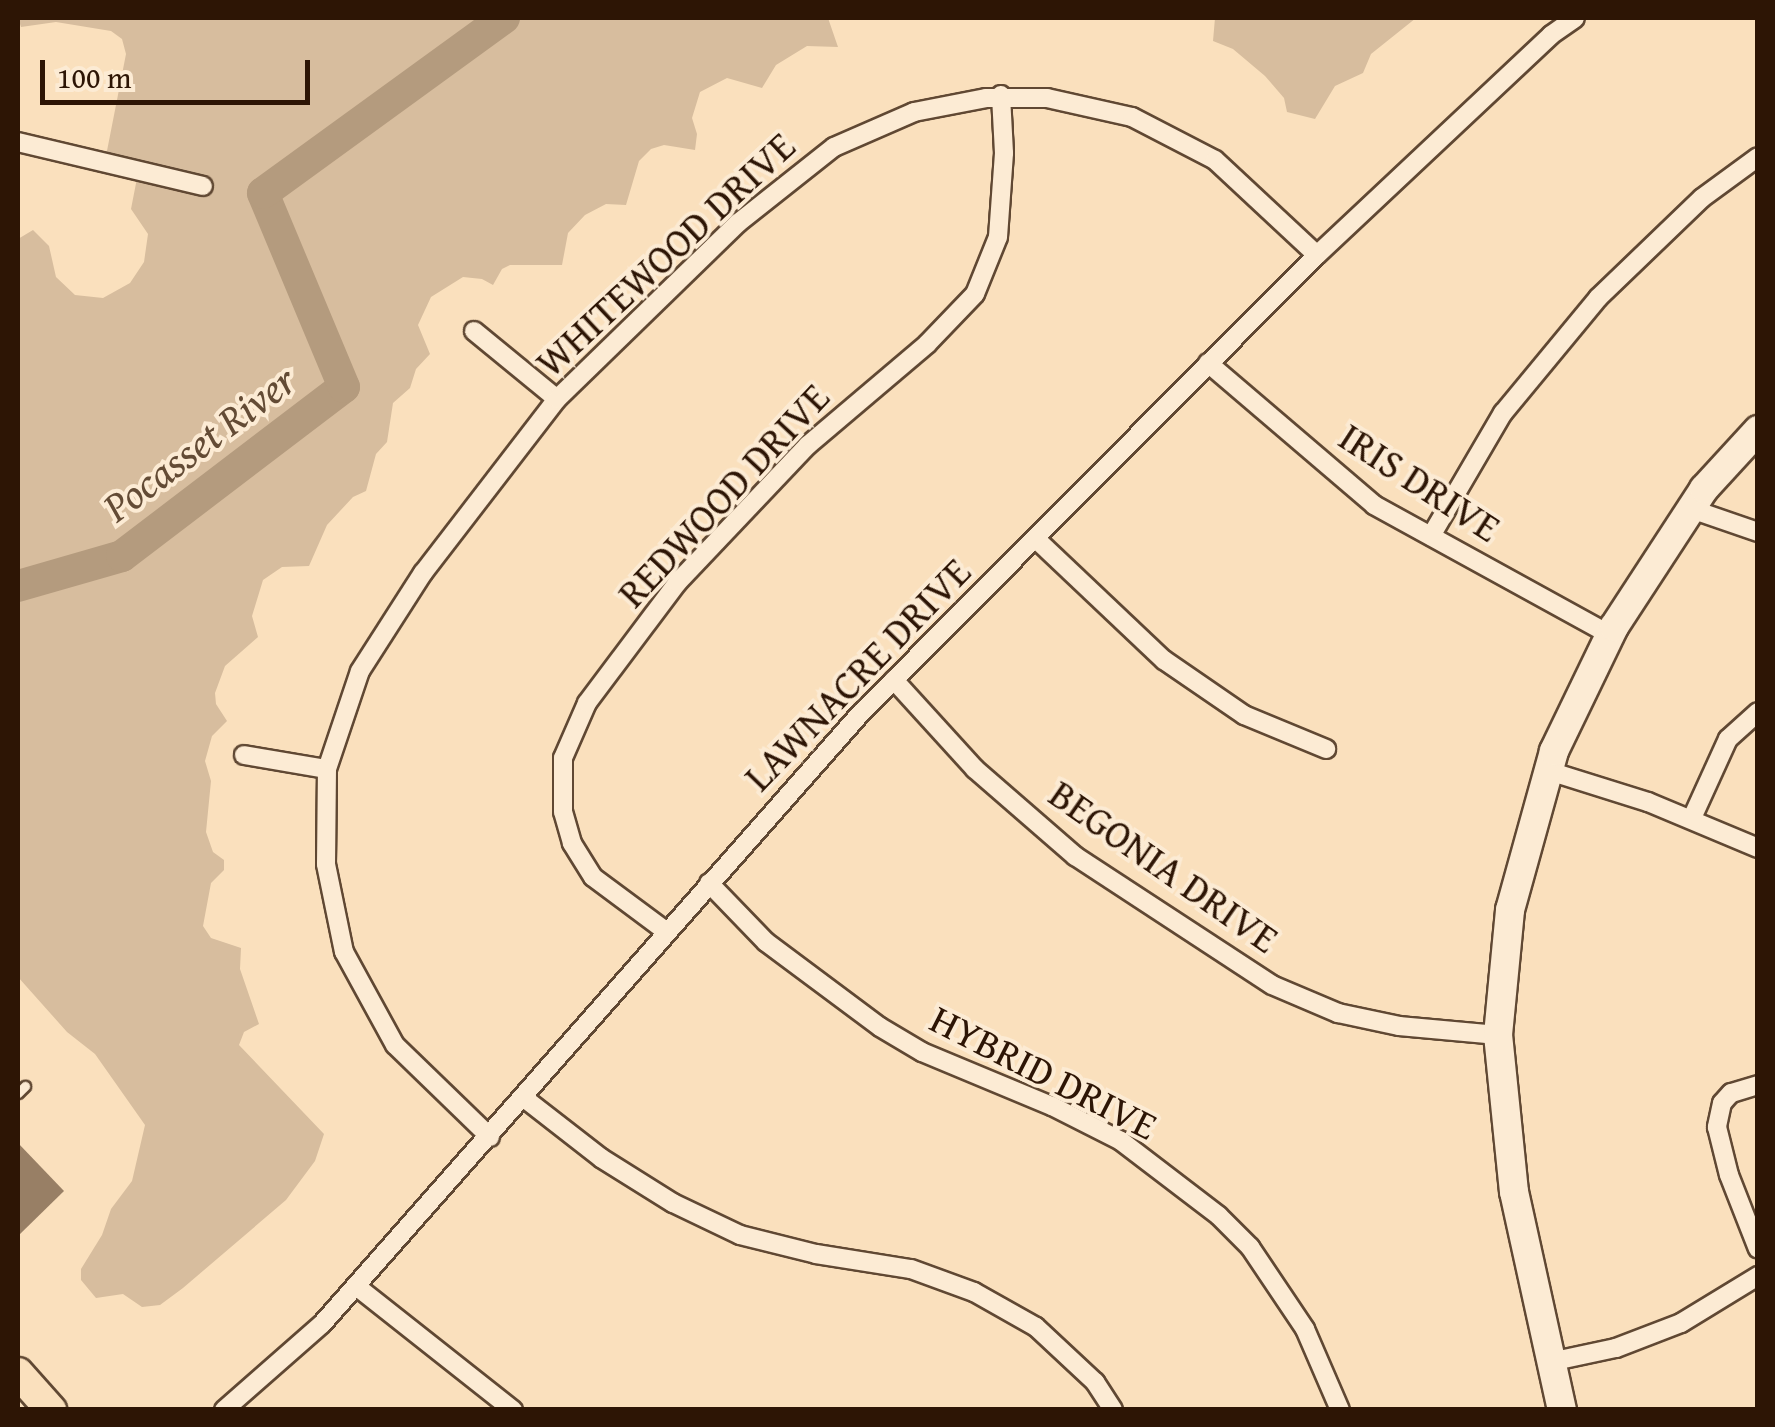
<!DOCTYPE html>
<style>
body{margin:0}
#map{position:relative;width:1775px;height:1427px;overflow:hidden;background:#fae0bd;font-family:"Gentium Book Plus",serif}
div>[style]{position:absolute}
.green>*{inset:0;background:#d7bd9e}
.river>*{height:32px;margin:-16px;padding:0 16px;transform-origin:16px;border-radius:16px;background:#b49b7e}
.building>*{inset:0;background:#987f65}
.roads{filter:drop-shadow(2px 0 #604833) drop-shadow(-2px 0 #604833) drop-shadow(0 2px #604833) drop-shadow(0 -2px #604833)}
.lane>*{height:9px;margin:-4.5px;padding:0 4.5px;transform-origin:4.5px;border-radius:4.5px;background:#fcebd4}
.street>*{height:18px;margin:-9px;padding:0 9px;transform-origin:9px;border-radius:9px;background:#fcebd4}
.secondary>*{height:28px;margin:-14px;padding:0 14px;transform-origin:14px;border-radius:14px;background:#fcebd4}
.primary>*{height:30px;margin:-15px;padding:0 15px;transform-origin:15px;border-radius:15px;background:#fae0bd}
span{translate:-50% -50%;white-space:nowrap;text-align:center;line-height:1.15;-webkit-text-stroke:8px #fcebd4;paint-order:stroke}
.street-label{font-size:40px;color:#2d1505}
.water-label{font-size:42px;color:#634b35;font-style:italic}
.frame{position:absolute;inset:0;border:20px solid #2d1505;pointer-events:none}
.scale{position:absolute;left:40px;top:60px;width:270px;height:45px;box-sizing:border-box;border:5px solid #2d1505;border-top:0;padding-left:12px;font-size:30px;line-height:35px;white-space:nowrap;color:#2d1505;-webkit-text-stroke:8px #fcebd4;paint-order:stroke}
</style>
<div id="map">
<div class="green">
<i style="clip-path:polygon(18px 18px,828px 18px,838px 47px,807px 46px,776px 65px,762px 88px,727px 78px,700px 92px,692px 118px,697px 134px,695px 150px,664px 145px,651px 149px,639px 161px,626px 205px,606px 204px,585px 215px,568px 233px,562px 265px,510px 265px,502px 269px,493px 285px,482px 279px,463px 277px,431px 297px,418px 325px,430px 354px,416px 369px,410px 388px,393px 403px,387px 442px,376px 454px,366px 491px,353px 497px,327px 525px,309px 566px,282px 567px,263px 580px,252px 616px,258px 637px,225px 666px,215px 693px,216px 704px,227px 721px,212px 736px,205px 761px,211px 781px,206px 832px,213px 852px,224px 860px,224px 870px,211px 883px,203px 926px,211px 938px,241px 948px,240px 969px,259px 1024px,244px 1032px,239px 1045px,324px 1134px,315px 1161px,286px 1200px,183px 1288px,160px 1305px,142px 1307px,123px 1294px,96px 1298px,81px 1280px,81px 1269px,102px 1235px,111px 1209px,132px 1181px,145px 1125px,95px 1054px,67px 1032px,18px 977px,18px 239px,33px 230px,49px 246px,56px 277px,75px 295px,103px 298px,130px 283px,144px 262px,148px 234px,131px 209px,138px 173px,105px 161px,126px 54px,122px 39px,111px 31px,56px 22px,21px 27px)"></i>
<i style="clip-path:polygon(1215px 18px,1416px 18px,1371px 54px,1363px 73px,1335px 86px,1315px 119px,1287px 112px,1284px 98px,1265px 76px,1233px 49px,1213px 41px)"></i>
</div>
<div class="river">
<i style="left:18px;top:586px;width:108px;rotate:-16.1deg"></i>
<i style="left:122px;top:556px;width:279px;rotate:-37.3deg"></i>
<i style="left:344px;top:387px;width:210px;rotate:-112.7deg"></i>
<i style="left:263px;top:193px;width:298px;rotate:-36deg"></i>
</div>
<div class="building">
<i style="clip-path:polygon(18px 1143px,64px 1191px,18px 1236px)"></i>
</div>
<div class="roads">
<div class="lane">
<i style="left:18px;top:1093px;width:10px;rotate:-45deg"></i>
</div>
<div class="street">
<i style="left:18px;top:142px;width:190px;rotate:13.4deg"></i>
<i style="left:474px;top:331px;width:107px;rotate:39.3deg"></i>
<i style="left:1208px;top:363px;width:218px;rotate:40.5deg"></i>
<i style="left:1374px;top:505px;width:269px;rotate:28.8deg"></i>
<i style="left:1691px;top:509px;width:71px;rotate:18.9deg"></i>
<i style="left:1431px;top:536px;width:143px;rotate:-59.7deg"></i>
<i style="left:1503px;top:413px;width:149px;rotate:-50.4deg"></i>
<i style="left:1598px;top:298px;width:144px;rotate:-43.9deg"></i>
<i style="left:1702px;top:198px;width:69px;rotate:-36.2deg"></i>
<i style="left:1037px;top:540px;width:175px;rotate:43.4deg"></i>
<i style="left:1164px;top:660px;width:97px;rotate:34.5deg"></i>
<i style="left:1244px;top:715px;width:89px;rotate:22.5deg"></i>
<i style="left:894px;top:680px;width:120px;rotate:47.7deg"></i>
<i style="left:975px;top:769px;width:133px;rotate:41deg"></i>
<i style="left:1075px;top:856px;width:235px;rotate:33.2deg"></i>
<i style="left:1272px;top:985px;width:72px;rotate:23deg"></i>
<i style="left:1338px;top:1013px;width:62px;rotate:12deg"></i>
<i style="left:1399px;top:1026px;width:99px;rotate:5.2deg"></i>
<i style="left:244px;top:755px;width:84px;rotate:9.6deg"></i>
<i style="left:1549px;top:771px;width:104px;rotate:17.4deg"></i>
<i style="left:1648px;top:802px;width:119px;rotate:22.7deg"></i>
<i style="left:1692px;top:818px;width:87px;rotate:-65.5deg"></i>
<i style="left:1728px;top:739px;width:40px;rotate:-42deg"></i>
<i style="left:709px;top:883px;width:82px;rotate:46deg"></i>
<i style="left:766px;top:942px;width:142px;rotate:36.7deg"></i>
<i style="left:880px;top:1027px;width:49px;rotate:30.8deg"></i>
<i style="left:922px;top:1052px;width:141px;rotate:22.6deg"></i>
<i style="left:1052px;top:1106px;width:77px;rotate:26.9deg"></i>
<i style="left:1121px;top:1141px;width:123px;rotate:37.4deg"></i>
<i style="left:1219px;top:1216px;width:44px;rotate:45deg"></i>
<i style="left:1250px;top:1247px;width:99px;rotate:56.1deg"></i>
<i style="left:1305px;top:1329px;width:88px;rotate:66.6deg"></i>
<i style="left:667px;top:932px;width:92px;rotate:-143.4deg"></i>
<i style="left:593px;top:877px;width:40px;rotate:-122deg"></i>
<i style="left:572px;top:843px;width:32px;rotate:-106deg"></i>
<i style="left:563px;top:812px;width:54px;rotate:-90deg"></i>
<i style="left:563px;top:758px;width:60px;rotate:-66.4deg"></i>
<i style="left:587px;top:703px;width:150px;rotate:-53.1deg"></i>
<i style="left:677px;top:583px;width:190px;rotate:-46.5deg"></i>
<i style="left:808px;top:445px;width:156px;rotate:-40.3deg"></i>
<i style="left:927px;top:344px;width:69px;rotate:-46.2deg"></i>
<i style="left:975px;top:294px;width:61px;rotate:-68deg"></i>
<i style="left:998px;top:237px;width:84px;rotate:-85.9deg"></i>
<i style="left:1004px;top:153px;width:58px;rotate:-93deg"></i>
<i style="left:1758px;top:1085px;width:28px;rotate:163deg"></i>
<i style="left:1731px;top:1093px;width:13px;rotate:132deg"></i>
<i style="left:1722px;top:1103px;width:25px;rotate:102deg"></i>
<i style="left:1717px;top:1127px;width:49px;rotate:76deg"></i>
<i style="left:1729px;top:1175px;width:79px;rotate:68.6deg"></i>
<i style="left:524px;top:1098px;width:98px;rotate:37.9deg"></i>
<i style="left:601px;top:1158px;width:85px;rotate:32deg"></i>
<i style="left:673px;top:1203px;width:74px;rotate:25.5deg"></i>
<i style="left:740px;top:1235px;width:78px;rotate:14deg"></i>
<i style="left:816px;top:1254px;width:96px;rotate:9deg"></i>
<i style="left:911px;top:1269px;width:67px;rotate:20.1deg"></i>
<i style="left:974px;top:1292px;width:71px;rotate:29.4deg"></i>
<i style="left:1036px;top:1327px;width:81px;rotate:43deg"></i>
<i style="left:1095px;top:1382px;width:33px;rotate:57deg"></i>
<i style="left:490px;top:1137px;width:132px;rotate:-135.9deg"></i>
<i style="left:395px;top:1045px;width:106px;rotate:-118.7deg"></i>
<i style="left:344px;top:952px;width:90px;rotate:-101.6deg"></i>
<i style="left:326px;top:864px;width:95px;rotate:-89.4deg"></i>
<i style="left:327px;top:769px;width:103px;rotate:-71.4deg"></i>
<i style="left:360px;top:671px;width:117px;rotate:-57.3deg"></i>
<i style="left:423px;top:573px;width:220px;rotate:-52.4deg"></i>
<i style="left:557px;top:399px;width:252px;rotate:-44.2deg"></i>
<i style="left:738px;top:223px;width:122px;rotate:-38.4deg"></i>
<i style="left:834px;top:147px;width:87px;rotate:-23.6deg"></i>
<i style="left:914px;top:112px;width:73px;rotate:-11deg"></i>
<i style="left:986px;top:98px;width:61px"></i>
<i style="left:1047px;top:98px;width:87px;rotate:12.6deg"></i>
<i style="left:1132px;top:117px;width:93px;rotate:27.4deg"></i>
<i style="left:1215px;top:160px;width:139px;rotate:43deg"></i>
<i style="left:356px;top:1286px;width:200px;rotate:38.3deg"></i>
<i style="left:1550px;top:1362px;width:67px;rotate:-12deg"></i>
<i style="left:1616px;top:1348px;width:70px;rotate:-21deg"></i>
<i style="left:1681px;top:1323px;width:90px;rotate:-31.4deg"></i>
<i style="left:224px;top:1410px;width:130px;rotate:-41.3deg"></i>
<i style="left:322px;top:1324px;width:813px;rotate:-48.59deg"></i>
<i style="left:860px;top:714px;width:648px;rotate:-45.13deg"></i>
<i style="left:1317px;top:255px;width:321px;rotate:-43.2deg"></i>
<i style="left:1551px;top:35px;width:29px;rotate:-35deg"></i>
</div>
<div class="secondary">
<i style="left:1562px;top:1410px;width:223px;rotate:-102.4deg"></i>
<i style="left:1514px;top:1192px;width:158px;rotate:-95.8deg"></i>
<i style="left:1498px;top:1035px;width:126px;rotate:-84.5deg"></i>
<i style="left:1510px;top:910px;width:165px;rotate:-74.5deg"></i>
<i style="left:1554px;top:751px;width:138px;rotate:-64.2deg"></i>
<i style="left:1614px;top:627px;width:165px;rotate:-56.9deg"></i>
<i style="left:1704px;top:489px;width:80px;rotate:-47.5deg"></i>
</div>
<div class="primary">
<i style="left:18px;top:1373px;width:50px;rotate:48.3deg"></i>
</div>
</div>
<div class="street-label">
<span style="left:665px;top:254px;rotate:-43deg">WHITEWOOD DRIVE</span>
<span style="left:1420px;top:482px;rotate:33deg">IRIS DRIVE</span>
<span style="left:723px;top:495px;rotate:-47deg">REDWOOD DRIVE</span>
<span style="left:857px;top:674px;rotate:-46deg">LAWNACRE DRIVE</span>
<span style="left:1164px;top:866px;rotate:35deg">BEGONIA DRIVE</span>
<span style="left:1044px;top:1072px;rotate:27deg">HYBRID DRIVE</span>
</div>
<div class="water-label">
<span style="left:199px;top:443px;rotate:-37deg">Pocasset River</span>
</div>
<div class="frame"></div>
<div class="scale">100 m</div>
</div>
